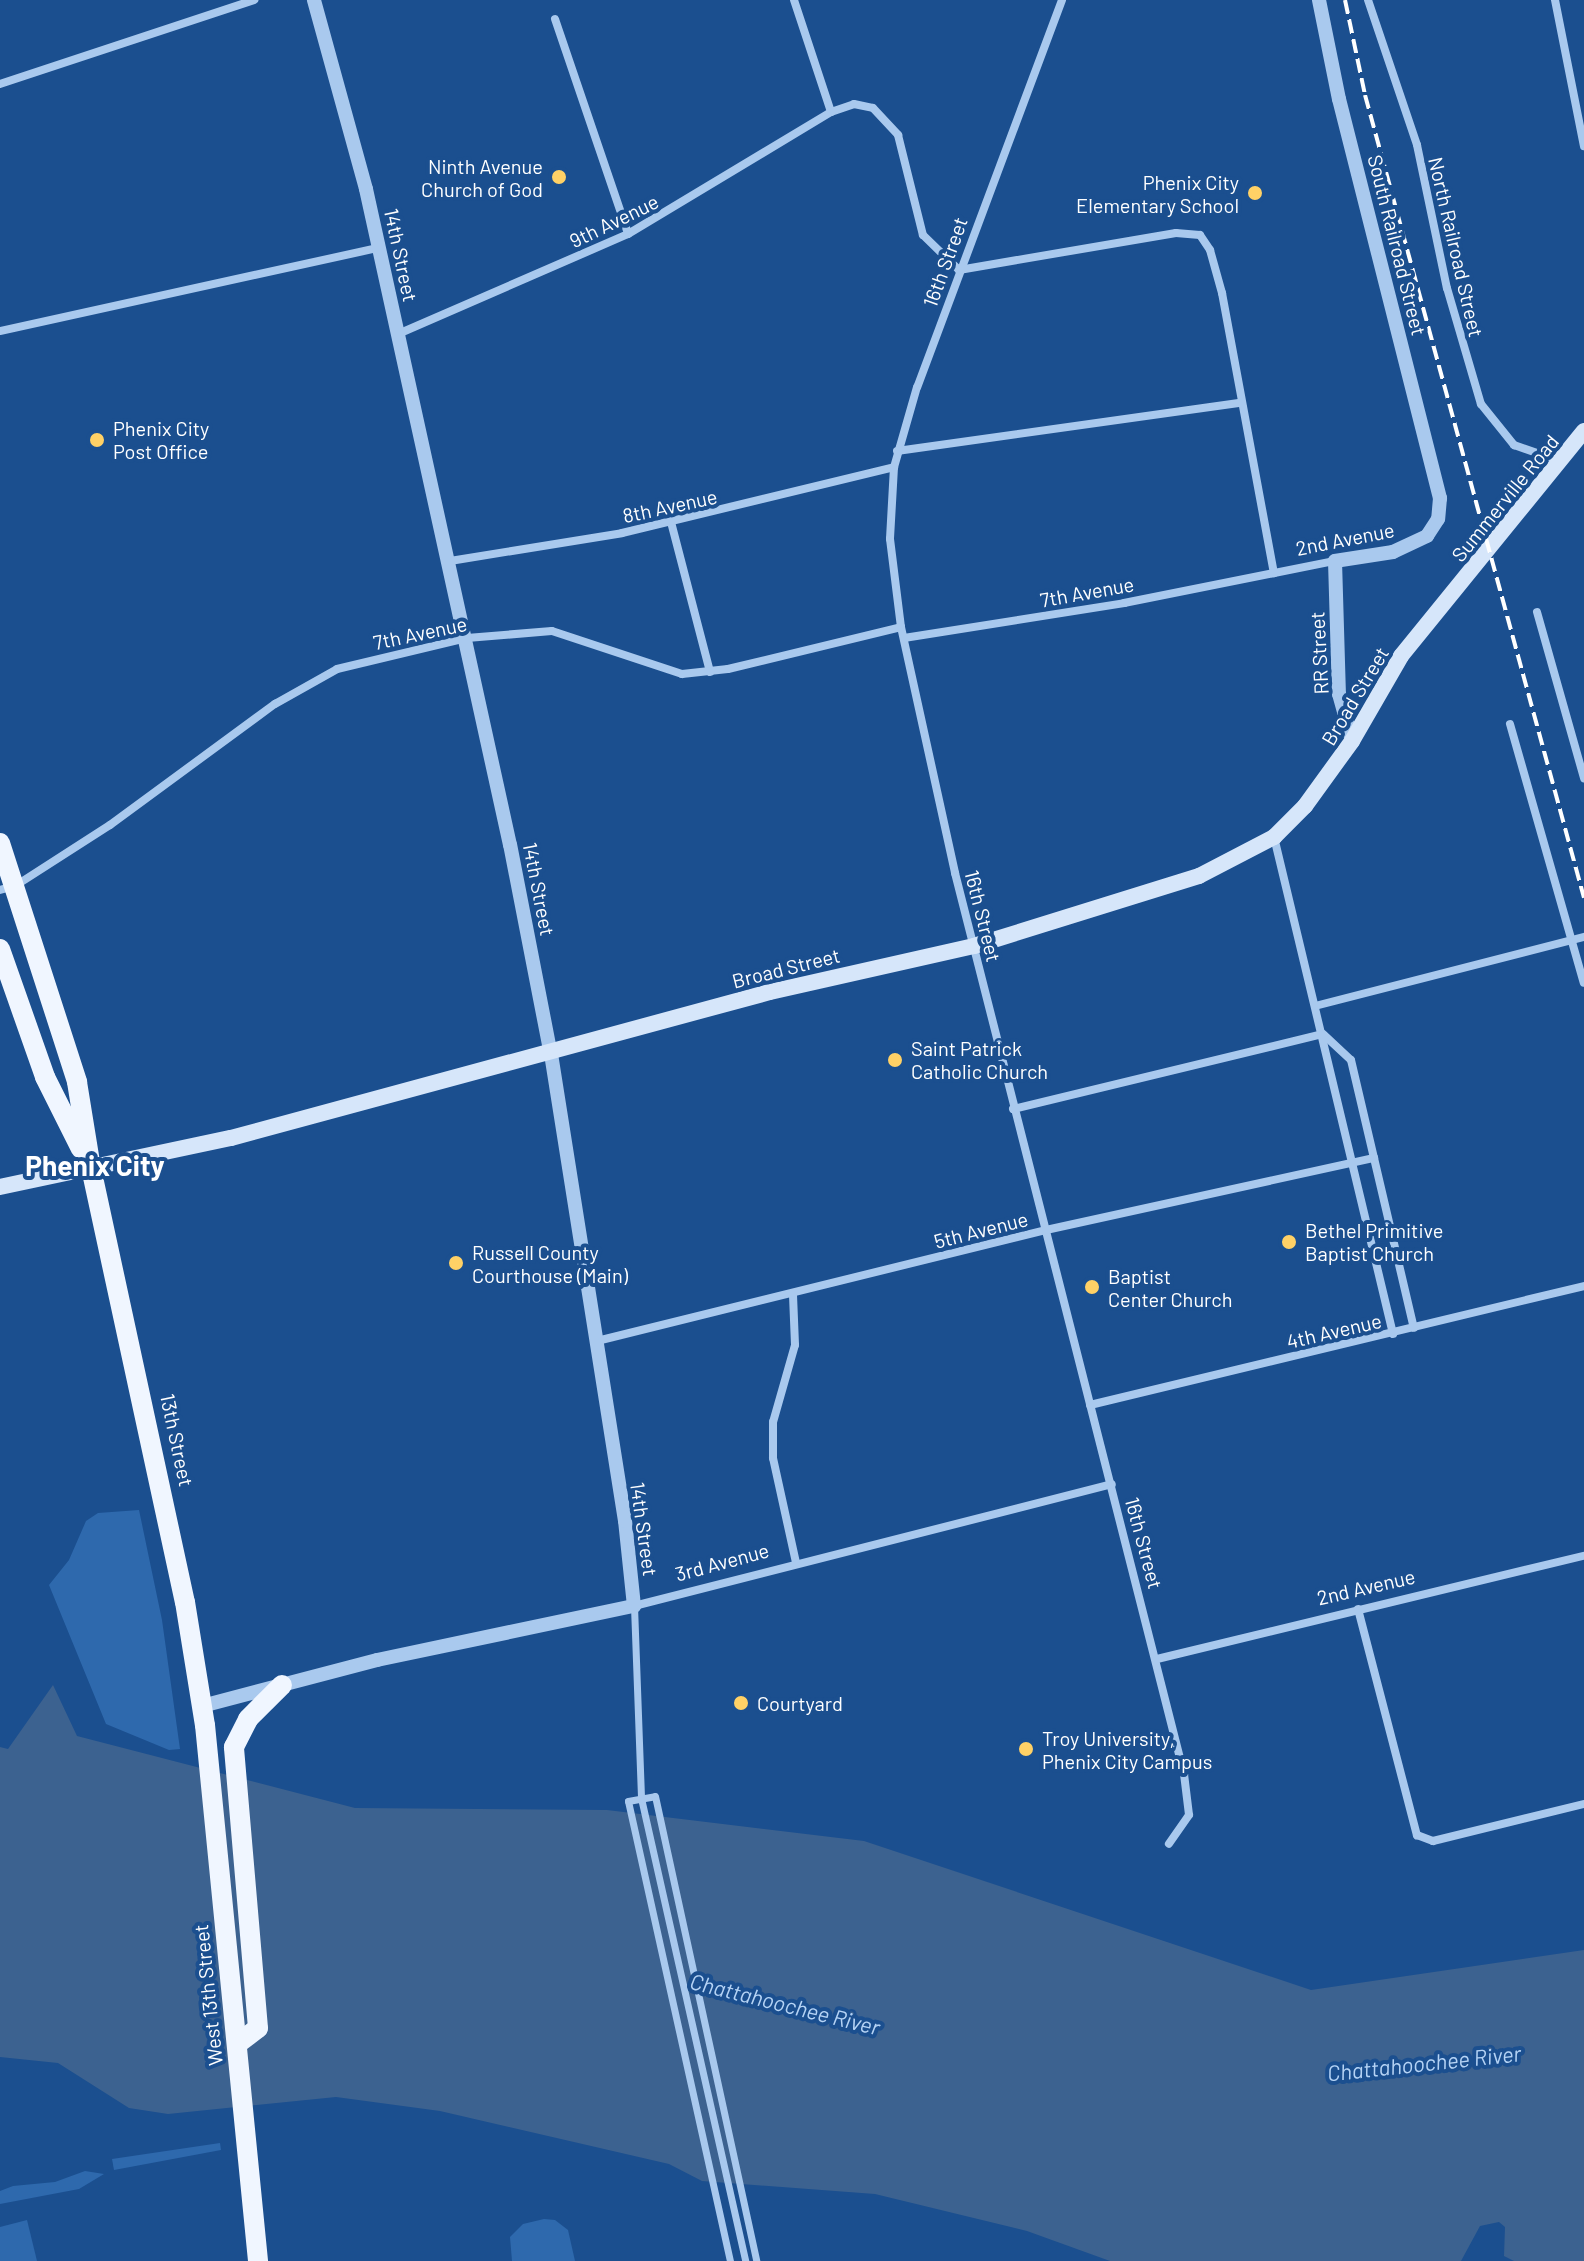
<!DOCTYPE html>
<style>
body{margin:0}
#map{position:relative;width:1584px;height:2261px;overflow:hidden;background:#1b4f8f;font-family:Barlow,sans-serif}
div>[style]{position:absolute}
.green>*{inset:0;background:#2e69ad}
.water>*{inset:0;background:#3c6290}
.pedestrian>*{height:7px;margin:-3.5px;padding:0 3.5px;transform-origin:3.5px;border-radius:3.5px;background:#a9c9ee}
.minor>*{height:8px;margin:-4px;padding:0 4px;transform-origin:4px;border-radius:4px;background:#a9c9ee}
.tertiary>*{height:14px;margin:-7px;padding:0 7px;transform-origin:7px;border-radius:7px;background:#a9c9ee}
.secondary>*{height:16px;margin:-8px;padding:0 8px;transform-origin:8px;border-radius:8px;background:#d6e6fa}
.primary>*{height:20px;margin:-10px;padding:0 10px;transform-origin:10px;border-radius:10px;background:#f0f6ff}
.rail>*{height:4px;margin-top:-2px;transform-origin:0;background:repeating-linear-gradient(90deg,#fff 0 14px,transparent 0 20px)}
.dots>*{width:22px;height:22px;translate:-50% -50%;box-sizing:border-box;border:4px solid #1b4f8f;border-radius:50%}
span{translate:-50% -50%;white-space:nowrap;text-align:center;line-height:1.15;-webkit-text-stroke:8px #1b4f8f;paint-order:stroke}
.poi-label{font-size:20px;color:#fff}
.right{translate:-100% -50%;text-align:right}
.left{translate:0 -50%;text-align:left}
.street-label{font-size:20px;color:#fff}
.water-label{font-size:22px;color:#b5d3f5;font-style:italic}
.district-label{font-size:28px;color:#fff;font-weight:700}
</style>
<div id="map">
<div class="green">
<i style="clip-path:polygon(139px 1510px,162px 1620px,180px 1749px,169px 1750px,106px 1724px,49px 1585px,69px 1560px,86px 1521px,98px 1513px)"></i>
<i style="clip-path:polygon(220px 2143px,221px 2150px,114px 2170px,112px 2159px)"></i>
<i style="clip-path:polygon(85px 2171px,104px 2174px,79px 2189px,0 2204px,0 2191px,13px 2186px,55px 2182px)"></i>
<i style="clip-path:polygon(544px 2219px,555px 2220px,568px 2230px,575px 2261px,512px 2261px,510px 2237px,523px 2224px)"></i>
<i style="clip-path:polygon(27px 2220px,37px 2261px,0 2261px,0 2227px)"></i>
</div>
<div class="water">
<i style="clip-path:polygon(53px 1685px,77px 1736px,355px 1808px,607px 1810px,864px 1841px,1311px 1990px,1584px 1950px,1584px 2261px,1514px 2261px,1504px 2256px,1505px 2227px,1499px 2222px,1480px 2226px,1461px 2261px,1110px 2261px,1027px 2231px,875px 2194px,702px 2181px,669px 2164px,440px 2111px,336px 2097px,168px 2114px,129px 2108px,58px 2063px,0 2057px,0 1747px,8px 1749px)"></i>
</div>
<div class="pedestrian">
<i style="left:634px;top:1606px;width:192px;rotate:87.9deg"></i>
<i style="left:641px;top:1798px;width:475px;rotate:77.3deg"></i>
<i style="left:730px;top:2261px;width:471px;rotate:-102.5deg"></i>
<i style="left:628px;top:1801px;width:27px;rotate:-10deg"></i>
<i style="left:655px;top:1796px;width:476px;rotate:77.7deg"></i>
</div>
<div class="minor">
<i style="left:794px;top:0;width:118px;rotate:71.7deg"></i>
<i style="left:1062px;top:0;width:413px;rotate:110.5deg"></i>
<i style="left:917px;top:387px;width:83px;rotate:106deg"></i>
<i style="left:894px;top:467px;width:72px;rotate:93.2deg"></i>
<i style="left:890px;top:539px;width:89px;rotate:82.9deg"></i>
<i style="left:901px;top:627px;width:252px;rotate:77.6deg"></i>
<i style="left:955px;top:873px;width:930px;rotate:75.74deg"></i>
<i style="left:1184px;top:1774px;width:41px;rotate:83deg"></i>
<i style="left:1189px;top:1815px;width:35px;rotate:125deg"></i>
<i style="left:1368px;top:0;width:153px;rotate:71.3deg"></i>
<i style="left:1417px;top:145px;width:146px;rotate:78.2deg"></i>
<i style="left:1447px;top:288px;width:121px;rotate:73.7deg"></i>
<i style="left:1481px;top:404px;width:53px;rotate:51.2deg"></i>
<i style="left:1514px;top:445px;width:49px;rotate:19.2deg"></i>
<i style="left:1555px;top:0;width:149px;rotate:78.8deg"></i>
<i style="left:555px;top:19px;width:227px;rotate:71.2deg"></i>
<i style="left:0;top:84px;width:268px;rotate:-18.3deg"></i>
<i style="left:0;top:331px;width:388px;rotate:-12.4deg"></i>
<i style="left:398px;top:334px;width:251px;rotate:-23.5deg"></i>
<i style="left:628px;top:234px;width:237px;rotate:-31deg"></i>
<i style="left:831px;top:112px;width:24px;rotate:-19deg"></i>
<i style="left:854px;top:104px;width:19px;rotate:12deg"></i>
<i style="left:873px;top:108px;width:37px;rotate:47deg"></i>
<i style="left:898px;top:135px;width:103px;rotate:76deg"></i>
<i style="left:923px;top:235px;width:50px;rotate:44.2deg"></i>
<i style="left:959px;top:270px;width:220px;rotate:-9.7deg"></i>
<i style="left:1176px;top:233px;width:24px;rotate:5deg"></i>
<i style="left:1200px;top:235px;width:18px;rotate:56deg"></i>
<i style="left:1210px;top:250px;width:45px;rotate:74.4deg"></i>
<i style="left:1222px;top:293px;width:285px;rotate:79.5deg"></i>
<i style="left:897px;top:451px;width:345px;rotate:-8deg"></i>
<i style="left:671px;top:522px;width:155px;rotate:75.4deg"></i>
<i style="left:450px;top:561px;width:174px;rotate:-9.2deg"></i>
<i style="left:622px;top:533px;width:280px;rotate:-13.6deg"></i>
<i style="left:1537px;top:612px;width:173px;rotate:74.2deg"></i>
<i style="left:904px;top:638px;width:223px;rotate:-9deg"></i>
<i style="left:1124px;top:603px;width:215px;rotate:-11.3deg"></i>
<i style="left:1510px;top:724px;width:269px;rotate:74.1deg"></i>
<i style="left:1274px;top:837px;width:511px;rotate:76.53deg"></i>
<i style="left:0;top:890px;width:16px;rotate:-15deg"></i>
<i style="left:15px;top:886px;width:113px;rotate:-32.7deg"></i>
<i style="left:110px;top:825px;width:205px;rotate:-36.3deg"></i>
<i style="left:275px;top:704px;width:71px;rotate:-29.4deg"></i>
<i style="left:337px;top:669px;width:134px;rotate:-13.4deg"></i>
<i style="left:467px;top:638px;width:85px;rotate:-4.7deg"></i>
<i style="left:552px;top:631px;width:137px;rotate:18.3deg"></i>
<i style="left:682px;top:674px;width:46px;rotate:-6.2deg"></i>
<i style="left:728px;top:669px;width:178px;rotate:-13.6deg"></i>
<i style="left:1315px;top:1006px;width:278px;rotate:-14.4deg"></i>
<i style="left:1323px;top:1034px;width:38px;rotate:43deg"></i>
<i style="left:1351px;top:1060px;width:275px;rotate:76.8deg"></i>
<i style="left:1013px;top:1109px;width:318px;rotate:-13.6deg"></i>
<i style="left:793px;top:1295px;width:50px;rotate:87.7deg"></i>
<i style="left:795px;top:1345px;width:80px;rotate:105.9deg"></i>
<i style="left:773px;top:1422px;width:36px;rotate:90deg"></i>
<i style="left:773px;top:1458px;width:107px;rotate:77.6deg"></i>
<i style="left:597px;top:1341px;width:463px;rotate:-13.9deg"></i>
<i style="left:1046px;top:1230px;width:336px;rotate:-12.4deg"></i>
<i style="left:1090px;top:1405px;width:508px;rotate:-13.54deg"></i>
<i style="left:634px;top:1606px;width:493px;rotate:-14.3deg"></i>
<i style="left:1358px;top:1609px;width:234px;rotate:75.4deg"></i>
<i style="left:1417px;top:1835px;width:17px;rotate:21deg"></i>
<i style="left:1433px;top:1841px;width:155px;rotate:-13.8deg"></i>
<i style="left:1157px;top:1659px;width:439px;rotate:-13.6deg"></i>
</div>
<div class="tertiary">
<i style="left:1319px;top:0;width:101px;rotate:78.6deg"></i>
<i style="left:1339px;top:99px;width:412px;rotate:75.8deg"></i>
<i style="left:1440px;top:498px;width:21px;rotate:95deg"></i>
<i style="left:1438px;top:519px;width:20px;rotate:123deg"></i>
<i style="left:1427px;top:536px;width:38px;rotate:155deg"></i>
<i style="left:1393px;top:552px;width:59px;rotate:171.2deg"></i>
<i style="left:1335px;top:561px;width:133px;rotate:88.3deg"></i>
<i style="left:1339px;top:694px;width:49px;rotate:74.5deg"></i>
<i style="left:202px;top:1706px;width:181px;rotate:-14.7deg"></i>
<i style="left:377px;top:1660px;width:263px;rotate:-11.9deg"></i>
<i style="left:634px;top:1606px;width:85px;rotate:-96deg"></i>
<i style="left:625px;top:1521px;width:477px;rotate:-99deg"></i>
<i style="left:550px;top:1050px;width:209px;rotate:-101deg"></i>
<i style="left:510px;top:845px;width:672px;rotate:-102.38deg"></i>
<i style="left:366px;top:189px;width:196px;rotate:-105.4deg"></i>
</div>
<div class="secondary">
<i style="left:0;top:1187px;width:236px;rotate:-12deg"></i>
<i style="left:231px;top:1138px;width:558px;rotate:-15.16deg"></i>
<i style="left:770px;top:992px;width:209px;rotate:-12.7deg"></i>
<i style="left:974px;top:946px;width:236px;rotate:-17.3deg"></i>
<i style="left:1199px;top:876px;width:85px;rotate:-27.5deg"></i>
<i style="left:1274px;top:837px;width:44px;rotate:-45deg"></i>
<i style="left:1305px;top:806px;width:80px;rotate:-54.1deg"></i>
<i style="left:1352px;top:741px;width:98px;rotate:-60deg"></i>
<i style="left:1401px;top:656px;width:290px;rotate:-50.9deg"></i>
</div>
<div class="primary">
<i style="left:0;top:843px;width:251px;rotate:72.1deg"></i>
<i style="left:77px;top:1082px;width:87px;rotate:80.8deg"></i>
<i style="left:91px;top:1168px;width:444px;rotate:77.8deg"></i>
<i style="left:185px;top:1602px;width:125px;rotate:80.8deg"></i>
<i style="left:205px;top:1725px;width:539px;rotate:84.35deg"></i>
<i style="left:0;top:949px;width:136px;rotate:70.6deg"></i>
<i style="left:45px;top:1077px;width:80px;rotate:63.4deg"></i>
<i style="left:237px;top:2044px;width:26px;rotate:-37deg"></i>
<i style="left:258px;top:2028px;width:282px;rotate:-94.9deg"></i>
<i style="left:234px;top:1747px;width:31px;rotate:-63deg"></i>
<i style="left:248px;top:1719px;width:48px;rotate:-45deg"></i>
</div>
<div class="rail">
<i style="left:1345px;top:0;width:97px;rotate:78.1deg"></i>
<i style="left:1365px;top:95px;width:832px;rotate:74.74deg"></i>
</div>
<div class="dots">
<i style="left:559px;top:177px;background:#ffd166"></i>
<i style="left:1255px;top:193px;background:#ffd166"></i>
<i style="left:97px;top:440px;background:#ffd166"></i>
<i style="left:895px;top:1060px;background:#ffd166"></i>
<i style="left:1289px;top:1242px;background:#ffd166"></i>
<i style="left:456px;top:1263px;background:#ffd166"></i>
<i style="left:1092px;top:1287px;background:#ffd166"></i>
<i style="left:741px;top:1703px;background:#ffd166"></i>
<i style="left:1026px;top:1749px;background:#ffd166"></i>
</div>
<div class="poi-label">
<span class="right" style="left:543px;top:178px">Ninth Avenue<br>Church of God</span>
<span class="right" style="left:1239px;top:194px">Phenix City<br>Elementary School</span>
<span class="left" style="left:113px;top:440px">Phenix City<br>Post Office</span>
<span class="left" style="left:911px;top:1060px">Saint Patrick<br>Catholic Church</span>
<span class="left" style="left:1305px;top:1242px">Bethel Primitive<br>Baptist Church</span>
<span class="left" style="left:472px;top:1264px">Russell County<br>Courthouse (Main)</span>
<span class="left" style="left:1108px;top:1288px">Baptist<br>Center Church</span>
<span class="left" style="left:757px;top:1703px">Courtyard</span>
<span class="left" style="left:1042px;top:1750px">Troy University,<br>Phenix City Campus</span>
</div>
<div class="street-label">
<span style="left:614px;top:221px;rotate:-26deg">9th Avenue</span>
<span style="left:1397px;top:245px;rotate:76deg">South Railroad Street</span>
<span style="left:1456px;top:247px;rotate:77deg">North Railroad Street</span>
<span style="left:401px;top:255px;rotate:78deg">14th Street</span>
<span style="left:945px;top:262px;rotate:-70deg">16th Street</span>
<span style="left:1505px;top:498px;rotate:-51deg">Summerville Road</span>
<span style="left:670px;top:506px;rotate:-12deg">8th Avenue</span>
<span style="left:1345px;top:539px;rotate:-11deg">2nd Avenue</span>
<span style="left:1087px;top:592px;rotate:-10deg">7th Avenue</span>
<span style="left:420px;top:633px;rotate:-12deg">7th Avenue</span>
<span style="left:1319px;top:653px;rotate:-93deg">RR Street</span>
<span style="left:1355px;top:696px;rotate:-59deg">Broad Street</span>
<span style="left:539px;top:889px;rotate:79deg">14th Street</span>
<span style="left:983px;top:916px;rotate:76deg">16th Street</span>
<span style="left:786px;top:968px;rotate:-14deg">Broad Street</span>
<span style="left:981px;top:1230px;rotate:-14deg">5th Avenue</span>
<span style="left:1334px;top:1331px;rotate:-13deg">4th Avenue</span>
<span style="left:177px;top:1440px;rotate:78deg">13th Street</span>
<span style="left:644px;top:1529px;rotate:82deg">14th Street</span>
<span style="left:1144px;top:1543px;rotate:75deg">16th Street</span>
<span style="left:722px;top:1562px;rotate:-15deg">3rd Avenue</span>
<span style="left:1366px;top:1587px;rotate:-13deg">2nd Avenue</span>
<span style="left:208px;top:1995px;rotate:-96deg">West 13th Street</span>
</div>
<div class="water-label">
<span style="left:785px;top:2004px;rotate:14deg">Chattahoochee River</span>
<span style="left:1424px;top:2063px;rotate:-6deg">Chattahoochee River</span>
</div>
<div class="district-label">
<span style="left:95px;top:1165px">Phenix City</span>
</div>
</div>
